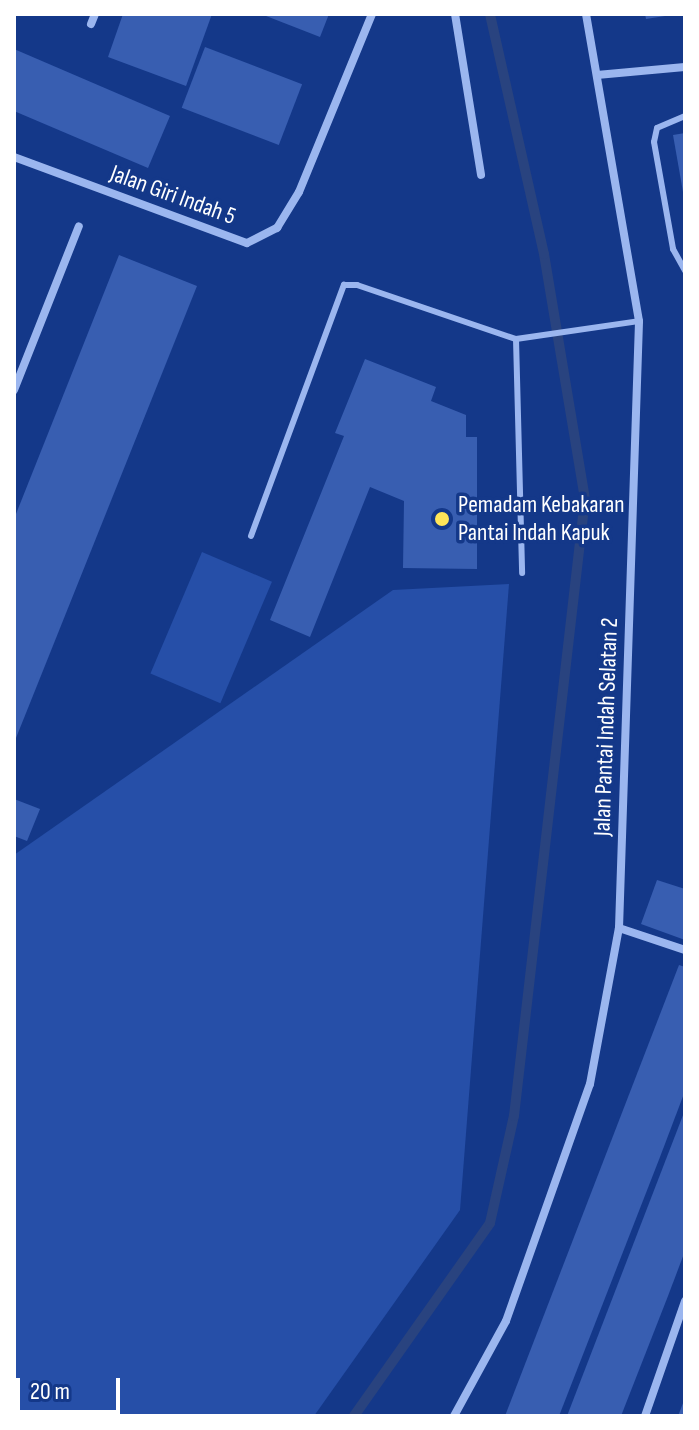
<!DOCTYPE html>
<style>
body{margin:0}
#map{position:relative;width:699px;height:1430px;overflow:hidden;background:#143889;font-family:"Sofia Sans Condensed",sans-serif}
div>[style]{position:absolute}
.green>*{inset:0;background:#264fa8;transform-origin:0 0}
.stream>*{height:10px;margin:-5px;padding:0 5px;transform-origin:5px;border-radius:5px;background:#29437f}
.building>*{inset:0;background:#385eb1;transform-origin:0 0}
.service>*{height:6px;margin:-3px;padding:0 3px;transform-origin:3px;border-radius:3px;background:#9bb6ef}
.minor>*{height:8px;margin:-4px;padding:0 4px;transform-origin:4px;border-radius:4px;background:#9bb6ef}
.dots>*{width:22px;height:22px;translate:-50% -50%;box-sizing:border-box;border:4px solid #143889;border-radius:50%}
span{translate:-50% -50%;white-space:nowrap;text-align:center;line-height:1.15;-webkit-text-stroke:7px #143889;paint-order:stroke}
.street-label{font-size:24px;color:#fff}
.poi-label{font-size:24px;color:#fff}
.left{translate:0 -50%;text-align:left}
.frame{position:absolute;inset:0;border:16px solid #fff;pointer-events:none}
.scale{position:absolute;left:16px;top:1378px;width:104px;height:36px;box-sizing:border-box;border:4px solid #fff;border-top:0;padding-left:10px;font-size:24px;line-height:28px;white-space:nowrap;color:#fff;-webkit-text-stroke:6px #143889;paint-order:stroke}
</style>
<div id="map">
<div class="green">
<i style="left:202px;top:552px;width:76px;height:132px;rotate:23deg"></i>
<i style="clip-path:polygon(509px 584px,460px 1210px,314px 1416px,14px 1416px,14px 855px,393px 590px)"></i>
</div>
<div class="stream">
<i style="left:354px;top:1416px;width:236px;rotate:-54.8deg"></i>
<i style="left:490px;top:1223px;width:110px;rotate:-77.4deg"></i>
<i style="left:514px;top:1116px;width:621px;rotate:-83.44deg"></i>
<i style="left:585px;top:499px;width:248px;rotate:-99.5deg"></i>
<i style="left:544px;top:254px;width:246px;rotate:-102.7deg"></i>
</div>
<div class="building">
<i style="clip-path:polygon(123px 14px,212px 14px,186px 86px,108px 57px)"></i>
<i style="clip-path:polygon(261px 14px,329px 14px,320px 37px)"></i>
<i style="clip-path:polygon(645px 14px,665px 14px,665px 16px,646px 19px)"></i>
<i style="left:205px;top:47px;width:104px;height:65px;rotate:21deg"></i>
<i style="clip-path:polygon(14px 49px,170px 116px,148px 168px,14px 111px)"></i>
<i style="clip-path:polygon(685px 133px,685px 192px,683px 192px,673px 135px)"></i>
<i style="clip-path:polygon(119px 255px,197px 286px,14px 743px,14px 519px)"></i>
<i style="clip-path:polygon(365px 359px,436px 387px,431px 401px,466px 415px,466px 437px,477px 437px,477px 569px,403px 568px,404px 501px,370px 487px,310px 637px,270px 620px,344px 436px,335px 433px)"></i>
<i style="clip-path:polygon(14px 799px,40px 809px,27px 841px,14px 836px)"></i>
<i style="clip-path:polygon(657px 880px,685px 889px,685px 940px,641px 924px)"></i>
<i style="clip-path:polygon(679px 965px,685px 967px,685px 1091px,660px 1157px,559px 1416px,505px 1416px)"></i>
<i style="clip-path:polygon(685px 1110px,685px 1251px,668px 1296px,621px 1416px,567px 1416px)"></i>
<i style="clip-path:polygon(685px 1398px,685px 1416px,678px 1416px)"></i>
</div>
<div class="service">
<i style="left:685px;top:116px;width:30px;rotate:157deg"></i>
<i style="left:657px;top:128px;width:14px;rotate:102deg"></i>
<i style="left:654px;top:142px;width:109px;rotate:79.9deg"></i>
<i style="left:673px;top:249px;width:25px;rotate:61deg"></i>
<i style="left:516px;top:339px;width:234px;rotate:88.5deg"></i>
<i style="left:251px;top:536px;width:268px;rotate:-69.7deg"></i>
<i style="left:344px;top:285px;width:13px"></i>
<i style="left:357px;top:285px;width:168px;rotate:18.8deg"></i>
<i style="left:516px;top:339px;width:124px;rotate:-8.3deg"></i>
</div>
<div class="minor">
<i style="left:455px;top:14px;width:163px;rotate:80.8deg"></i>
<i style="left:91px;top:24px;width:11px;rotate:-68deg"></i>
<i style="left:597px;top:75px;width:88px;rotate:-5.2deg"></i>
<i style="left:14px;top:157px;width:248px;rotate:20.3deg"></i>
<i style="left:247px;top:243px;width:34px;rotate:-27deg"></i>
<i style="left:277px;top:228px;width:42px;rotate:-58.6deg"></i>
<i style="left:299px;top:192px;width:192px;rotate:-67.7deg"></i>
<i style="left:14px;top:390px;width:176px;rotate:-68.4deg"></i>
<i style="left:619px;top:928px;width:70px;rotate:18.4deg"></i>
<i style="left:454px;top:1416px;width:108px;rotate:-61.3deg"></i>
<i style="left:506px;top:1321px;width:251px;rotate:-70.5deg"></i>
<i style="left:590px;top:1084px;width:159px;rotate:-79.5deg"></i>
<i style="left:619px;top:928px;width:607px;rotate:-88.11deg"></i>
<i style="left:639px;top:321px;width:312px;rotate:-99.8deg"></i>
<i style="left:645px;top:1416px;width:122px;rotate:-70.8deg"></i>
</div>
<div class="dots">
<i style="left:442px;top:519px;background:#ffe559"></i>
</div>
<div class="street-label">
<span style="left:173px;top:195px;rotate:20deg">Jalan Giri Indah 5</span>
<span style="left:606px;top:727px;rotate:-88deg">Jalan Pantai Indah Selatan 2</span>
</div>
<div class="poi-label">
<span class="left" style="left:458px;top:519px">Pemadam Kebakaran<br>Pantai Indah Kapuk</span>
</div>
<div class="frame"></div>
<div class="scale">20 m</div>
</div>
